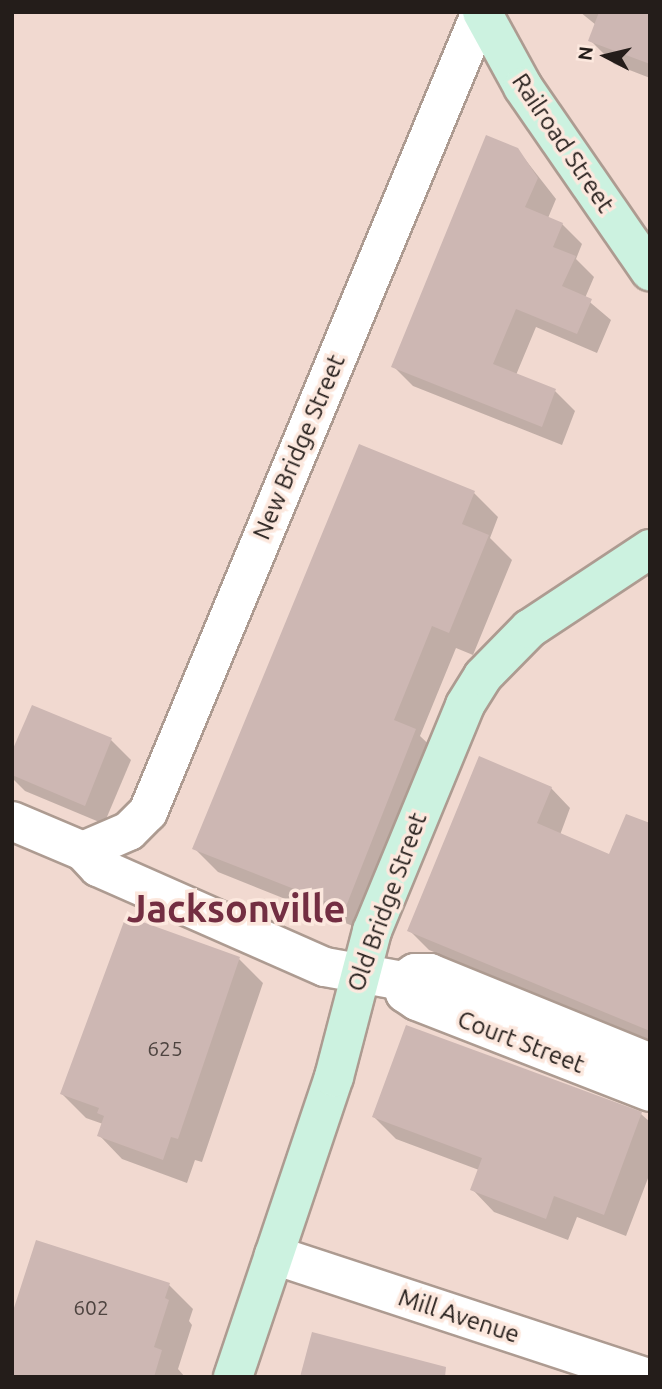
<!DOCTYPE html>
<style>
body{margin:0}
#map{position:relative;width:662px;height:1389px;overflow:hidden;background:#fce8de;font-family:Ubuntu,sans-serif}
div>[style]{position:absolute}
.commercial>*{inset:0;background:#f1d9d0;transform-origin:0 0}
.shadow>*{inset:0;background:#0003}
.building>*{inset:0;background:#cdb7b3}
.roads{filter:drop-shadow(2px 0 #ad9b91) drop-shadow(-2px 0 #ad9b91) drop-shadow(0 2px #ad9b91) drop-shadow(0 -2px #ad9b91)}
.street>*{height:38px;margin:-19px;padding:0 19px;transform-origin:19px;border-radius:19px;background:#fff}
.secondary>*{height:38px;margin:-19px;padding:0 19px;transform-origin:19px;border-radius:19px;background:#ccf2e0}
span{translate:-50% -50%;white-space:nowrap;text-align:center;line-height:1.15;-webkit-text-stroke:7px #fce8de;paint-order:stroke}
.number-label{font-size:21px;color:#4e4440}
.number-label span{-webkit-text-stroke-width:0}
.street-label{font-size:24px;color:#241d1a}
.town-label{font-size:38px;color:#732e42;font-weight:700}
.frame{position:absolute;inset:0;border:14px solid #241d1a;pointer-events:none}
.north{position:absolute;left:571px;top:21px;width:70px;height:70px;-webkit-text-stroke:5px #fce8de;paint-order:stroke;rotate:277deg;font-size:19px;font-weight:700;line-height:28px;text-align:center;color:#241d1a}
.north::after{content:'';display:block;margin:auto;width:24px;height:32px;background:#241d1a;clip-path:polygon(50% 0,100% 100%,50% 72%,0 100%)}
</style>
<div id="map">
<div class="commercial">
<i style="left:12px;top:12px;width:638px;height:1365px"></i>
</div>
<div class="shadow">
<i style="clip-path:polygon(580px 12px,650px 12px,650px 78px,614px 64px,590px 40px,596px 25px)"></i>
<i style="clip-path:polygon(517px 149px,556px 199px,548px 218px,562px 224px,582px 244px,576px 259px,594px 277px,585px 298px,611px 320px,597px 353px,536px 327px,516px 375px,555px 391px,575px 411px,562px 445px,413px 386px,393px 366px)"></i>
<i style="clip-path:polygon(360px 446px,474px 493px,498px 517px,490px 538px,512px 560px,473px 655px,456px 648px,420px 736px,439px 754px,368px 932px,218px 872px,194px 848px)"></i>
<i style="clip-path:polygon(33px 707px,111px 740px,131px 760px,104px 824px,25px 791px,12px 778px,12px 755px)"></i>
<i style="clip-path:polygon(551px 788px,570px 808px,560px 835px,610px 856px,650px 824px,650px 1040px,429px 950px,409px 930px)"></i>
<i style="clip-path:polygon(127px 918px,239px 959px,263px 983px,202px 1162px,195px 1160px,187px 1183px,122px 1159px,99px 1135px,103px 1124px,86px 1118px,62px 1094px)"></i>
<i style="clip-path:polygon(407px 1028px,641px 1114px,650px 1122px,650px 1173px,626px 1236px,577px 1217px,568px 1240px,494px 1212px,472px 1189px,479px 1170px,396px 1139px,374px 1117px)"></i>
<i style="clip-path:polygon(169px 1285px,193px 1309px,189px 1321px,192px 1325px,178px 1369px,185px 1377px,12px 1377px)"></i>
</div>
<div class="building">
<i style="clip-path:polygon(599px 12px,650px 12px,650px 64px,588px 41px)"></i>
<i style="clip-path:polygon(486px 135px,518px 148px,538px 178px,525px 207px,563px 223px,553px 247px,576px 256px,562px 286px,592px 299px,577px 334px,516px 309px,493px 364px,556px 389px,542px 427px,391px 367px)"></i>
<i style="clip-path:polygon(359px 444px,475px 491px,462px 524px,489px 535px,449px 633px,432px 626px,394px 720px,416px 729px,345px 909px,192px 849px)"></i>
<i style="clip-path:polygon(32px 705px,112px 738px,85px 806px,12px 775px,12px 751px)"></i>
<i style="clip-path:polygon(479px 756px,552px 787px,537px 823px,609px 854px,626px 814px,650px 823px,650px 1031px,407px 931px)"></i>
<i style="clip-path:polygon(126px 916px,240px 957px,178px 1139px,171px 1137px,163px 1160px,97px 1136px,104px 1116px,97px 1113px,99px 1108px,60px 1094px)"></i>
<i style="clip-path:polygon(406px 1025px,642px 1112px,604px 1215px,554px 1196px,546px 1219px,470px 1190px,482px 1158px,372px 1117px)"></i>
<i style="clip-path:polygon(36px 1240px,170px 1283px,165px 1298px,169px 1300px,154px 1347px,162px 1350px,154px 1377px,12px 1377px,12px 1314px)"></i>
<i style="clip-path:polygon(312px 1332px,446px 1367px,445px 1377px,300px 1377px)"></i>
</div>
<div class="roads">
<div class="street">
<i style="left:12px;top:821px;width:77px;rotate:22.9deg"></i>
<i style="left:83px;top:851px;width:22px;rotate:47deg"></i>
<i style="left:98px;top:867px;width:248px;rotate:23.8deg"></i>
<i style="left:325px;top:967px;width:79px;rotate:10.2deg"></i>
<i style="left:83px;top:851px;width:50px;rotate:-23.5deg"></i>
<i style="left:129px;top:831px;width:27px;rotate:-45deg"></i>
<i style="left:148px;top:812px;width:867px;rotate:-67.4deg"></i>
<i style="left:403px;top:981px;width:12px;rotate:81deg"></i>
<i style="left:405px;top:993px;width:14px;rotate:34deg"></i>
<i style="left:417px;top:1001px;width:250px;rotate:21.3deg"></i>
<i style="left:403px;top:981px;width:14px;rotate:-34deg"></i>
<i style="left:415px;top:973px;width:15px"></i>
<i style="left:430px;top:973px;width:238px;rotate:22.2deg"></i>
<i style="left:274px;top:1255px;width:390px;rotate:18.2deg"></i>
</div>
<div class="secondary">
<i style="left:482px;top:12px;width:85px;rotate:61.3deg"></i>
<i style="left:523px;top:87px;width:224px;rotate:55.4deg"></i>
<i style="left:233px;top:1377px;width:317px;rotate:-71.4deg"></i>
<i style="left:334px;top:1077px;width:151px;rotate:-75.4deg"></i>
<i style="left:372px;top:931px;width:244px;rotate:-67.6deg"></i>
<i style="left:465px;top:705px;width:34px;rotate:-58deg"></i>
<i style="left:483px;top:676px;width:66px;rotate:-45.6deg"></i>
<i style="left:529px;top:629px;width:145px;rotate:-33.5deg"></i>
</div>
</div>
<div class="number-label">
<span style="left:165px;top:1048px">625</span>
<span style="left:91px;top:1307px">602</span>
</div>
<div class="street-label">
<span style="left:563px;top:143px;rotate:56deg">Railroad Street</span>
<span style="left:299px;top:447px;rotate:-67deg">New Bridge Street</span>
<span style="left:387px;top:902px;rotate:-70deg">Old Bridge Street</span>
<span style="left:521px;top:1042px;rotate:21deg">Court Street</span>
<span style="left:459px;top:1316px;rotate:18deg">Mill Avenue</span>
</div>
<div class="town-label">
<span style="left:236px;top:909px">Jacksonville</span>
</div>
<div class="frame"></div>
<div class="north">N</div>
</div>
